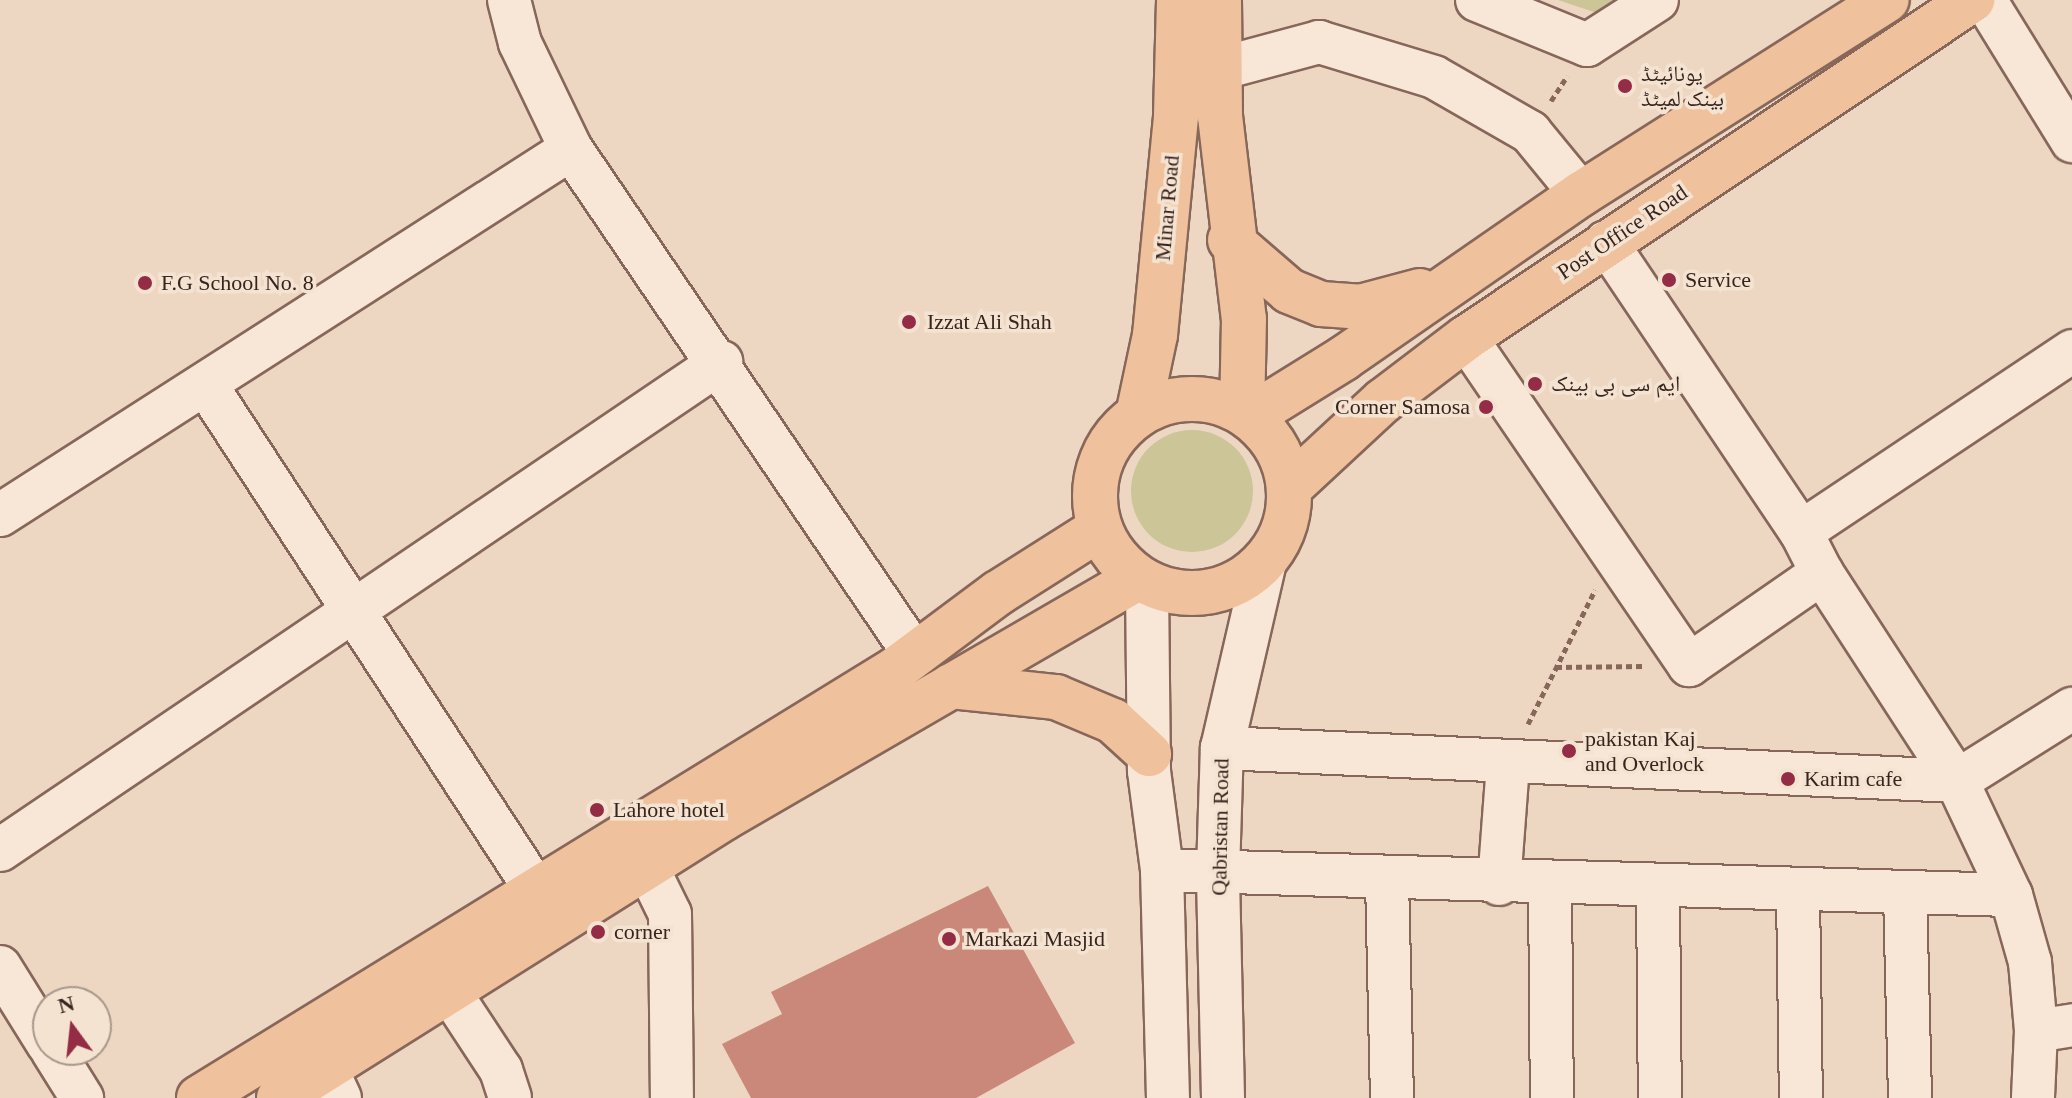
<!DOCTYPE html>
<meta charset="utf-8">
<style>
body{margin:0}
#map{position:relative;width:2072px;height:1098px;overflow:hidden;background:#edd7c3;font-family:"Times New Roman","Noto Naskh Arabic",serif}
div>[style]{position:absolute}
.green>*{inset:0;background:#cbc597}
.round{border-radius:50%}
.building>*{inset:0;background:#ca887a}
.path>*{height:5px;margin-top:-2.5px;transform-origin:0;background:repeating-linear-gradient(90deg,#87675a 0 6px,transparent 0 10px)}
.roads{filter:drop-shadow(2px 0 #87675a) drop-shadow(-2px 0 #87675a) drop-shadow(0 2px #87675a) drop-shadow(0 -2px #87675a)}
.minor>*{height:42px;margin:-21px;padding:0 21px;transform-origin:21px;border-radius:21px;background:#f8e6d6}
.major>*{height:44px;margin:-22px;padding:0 22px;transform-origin:22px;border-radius:22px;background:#efc19c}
.major>.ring{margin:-22px;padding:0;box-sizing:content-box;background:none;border:44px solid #efc19c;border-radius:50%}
.dots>*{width:22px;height:22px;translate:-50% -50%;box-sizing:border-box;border:4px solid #f5e3d2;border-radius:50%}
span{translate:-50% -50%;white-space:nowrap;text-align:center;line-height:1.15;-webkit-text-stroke:7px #f5e3d2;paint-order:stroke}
.poi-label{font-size:22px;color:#37241e}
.left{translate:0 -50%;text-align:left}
.right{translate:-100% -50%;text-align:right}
.street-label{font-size:22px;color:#37241e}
.north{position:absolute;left:32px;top:986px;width:80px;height:80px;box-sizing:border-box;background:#f5e3d2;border:2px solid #a9978a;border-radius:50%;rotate:345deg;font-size:22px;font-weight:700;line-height:32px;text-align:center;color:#37241e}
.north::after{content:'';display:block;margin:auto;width:28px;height:36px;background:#942c45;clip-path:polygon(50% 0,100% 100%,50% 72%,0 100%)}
</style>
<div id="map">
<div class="green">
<i style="clip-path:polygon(1558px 0,1625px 0,1603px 15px)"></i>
<i class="round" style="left:1131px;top:430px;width:122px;height:122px"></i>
</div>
<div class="building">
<i style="clip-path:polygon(988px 886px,1075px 1043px,976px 1098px,751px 1098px,722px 1044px,782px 1014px,771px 992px)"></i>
</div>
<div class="path">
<i style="left:1551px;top:101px;width:30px;rotate:-57deg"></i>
<i style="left:1556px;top:667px;width:88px;rotate:-0.7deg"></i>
<i style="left:1528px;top:724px;width:150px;rotate:-63.4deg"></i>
</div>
<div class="roads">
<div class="minor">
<i style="left:509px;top:0;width:44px;rotate:75.7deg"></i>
<i style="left:520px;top:43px;width:118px;rotate:64.3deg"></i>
<i style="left:571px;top:149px;width:612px;rotate:55.79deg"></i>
<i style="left:1477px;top:0;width:119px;rotate:22.2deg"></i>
<i style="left:1587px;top:45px;width:83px;rotate:-32.7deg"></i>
<i style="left:1985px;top:0;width:166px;rotate:58.3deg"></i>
<i style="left:1219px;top:69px;width:104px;rotate:-15.1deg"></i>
<i style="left:1319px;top:42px;width:120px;rotate:16.9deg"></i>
<i style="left:1434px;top:77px;width:111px;rotate:29.8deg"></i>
<i style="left:1530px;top:132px;width:80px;rotate:50.6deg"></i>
<i style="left:1606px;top:242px;width:349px;rotate:56.1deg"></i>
<i style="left:1801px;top:532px;width:46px;rotate:62.9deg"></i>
<i style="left:1822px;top:573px;width:248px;rotate:57deg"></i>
<i style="left:1957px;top:781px;width:126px;rotate:64.7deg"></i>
<i style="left:2011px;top:895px;width:70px;rotate:74.2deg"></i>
<i style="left:2030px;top:962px;width:69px;rotate:85deg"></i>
<i style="left:2036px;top:1031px;width:67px;rotate:92.6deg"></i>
<i style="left:1466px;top:338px;width:396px;rotate:55.7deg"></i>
<i style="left:1689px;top:665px;width:162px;rotate:-34.7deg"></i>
<i style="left:206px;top:385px;width:603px;rotate:56.84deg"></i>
<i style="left:0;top:515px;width:678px;rotate:-32.66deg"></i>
<i style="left:1801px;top:532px;width:326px;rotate:-33.7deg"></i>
<i style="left:1147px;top:584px;width:187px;rotate:89.4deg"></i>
<i style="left:1149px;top:771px;width:100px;rotate:82.5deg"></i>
<i style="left:1162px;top:870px;width:228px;rotate:88.5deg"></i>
<i style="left:1222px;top:748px;width:736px;rotate:2.57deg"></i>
<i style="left:1957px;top:781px;width:136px;rotate:-32.1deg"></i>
<i style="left:0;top:850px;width:871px;rotate:-34.09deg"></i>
<i style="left:647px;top:867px;width:52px;rotate:63.9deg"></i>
<i style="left:670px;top:914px;width:184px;rotate:89.4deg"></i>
<i style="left:1162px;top:870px;width:849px;rotate:1.69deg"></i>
<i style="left:1387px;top:879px;width:219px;rotate:88.7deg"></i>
<i style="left:1499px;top:884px;width:120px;rotate:-85.7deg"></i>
<i style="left:1550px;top:885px;width:213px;rotate:89.5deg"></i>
<i style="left:1658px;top:888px;width:210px;rotate:89.5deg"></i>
<i style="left:1798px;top:891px;width:207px;rotate:89.2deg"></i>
<i style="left:1905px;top:893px;width:205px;rotate:88.6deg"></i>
<i style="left:0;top:967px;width:91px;rotate:58.1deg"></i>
<i style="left:451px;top:994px;width:91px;rotate:56.7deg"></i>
<i style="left:501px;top:1070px;width:29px;rotate:72deg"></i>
<i style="left:2036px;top:1031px;width:36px;rotate:-9deg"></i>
<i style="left:52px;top:1050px;width:57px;rotate:58deg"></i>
<i style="left:326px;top:1068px;width:33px;rotate:65deg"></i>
<i style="left:1223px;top:1098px;width:226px;rotate:-91.3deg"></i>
<i style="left:1218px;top:872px;width:124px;rotate:-88.2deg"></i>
<i style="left:1222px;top:748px;width:191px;rotate:-77deg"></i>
</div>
<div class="major">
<i style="left:1219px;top:0;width:116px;rotate:89.5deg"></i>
<i style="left:1220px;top:116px;width:204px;rotate:83.3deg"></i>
<i style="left:1244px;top:319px;width:93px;rotate:91.2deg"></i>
<i style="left:1230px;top:240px;width:78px;rotate:40.8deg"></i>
<i style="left:1289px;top:291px;width:35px;rotate:22deg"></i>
<i style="left:1321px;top:304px;width:39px;rotate:4deg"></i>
<i style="left:1360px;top:307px;width:62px;rotate:-14.9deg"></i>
<i class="ring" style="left:1095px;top:399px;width:150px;height:150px"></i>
<i style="left:1138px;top:415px;width:82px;rotate:-78deg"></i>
<i style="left:1155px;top:335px;width:221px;rotate:-84.5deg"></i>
<i style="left:1176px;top:115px;width:115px;rotate:-88.5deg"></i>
<i style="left:1249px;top:417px;width:112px;rotate:-31.8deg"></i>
<i style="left:1344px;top:358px;width:288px;rotate:-34.7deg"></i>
<i style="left:1581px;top:194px;width:362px;rotate:-32.4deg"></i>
<i style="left:1290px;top:487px;width:127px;rotate:-42.8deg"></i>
<i style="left:1383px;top:401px;width:104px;rotate:-37.2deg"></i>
<i style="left:1466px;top:338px;width:609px;rotate:-33.74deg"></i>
<i style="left:951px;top:686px;width:106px;rotate:6deg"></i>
<i style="left:1056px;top:697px;width:62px;rotate:22.8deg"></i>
<i style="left:1113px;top:721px;width:49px;rotate:42.5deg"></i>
<i style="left:199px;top:1098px;width:818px;rotate:-31.61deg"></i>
<i style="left:896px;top:669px;width:127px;rotate:-36.7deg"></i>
<i style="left:998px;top:593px;width:120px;rotate:-32.4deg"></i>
<i style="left:279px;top:1098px;width:526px;rotate:-32.18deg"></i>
<i style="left:724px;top:818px;width:477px;rotate:-30.1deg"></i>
</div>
</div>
<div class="dots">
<i style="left:1625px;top:86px;background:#942c45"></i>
<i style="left:1669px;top:280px;background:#942c45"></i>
<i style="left:145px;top:283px;background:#942c45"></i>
<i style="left:909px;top:322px;background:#942c45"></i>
<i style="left:1535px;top:384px;background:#942c45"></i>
<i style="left:1486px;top:407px;background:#942c45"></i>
<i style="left:1569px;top:751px;background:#942c45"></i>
<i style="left:1788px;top:779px;background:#942c45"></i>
<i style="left:597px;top:810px;background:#942c45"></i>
<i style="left:598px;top:932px;background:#942c45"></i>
<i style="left:949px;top:939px;background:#942c45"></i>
</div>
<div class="poi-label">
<span class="left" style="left:1641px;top:86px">یونائیٹڈ<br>بینک لمیٹڈ</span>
<span class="left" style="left:1685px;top:280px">Service</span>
<span class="left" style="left:161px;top:283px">F.G School No. 8</span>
<span class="left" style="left:927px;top:322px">Izzat Ali Shah</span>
<span class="left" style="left:1551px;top:384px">ایم سی بی بینک</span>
<span class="right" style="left:1470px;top:407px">Corner Samosa</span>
<span class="left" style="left:1585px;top:751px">pakistan Kaj<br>and Overlock</span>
<span class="left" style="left:1804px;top:779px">Karim cafe</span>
<span class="left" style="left:613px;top:810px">Lahore hotel</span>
<span class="left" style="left:614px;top:932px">corner</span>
<span class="left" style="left:965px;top:939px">Markazi Masjid</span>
</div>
<div class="street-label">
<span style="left:1167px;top:208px;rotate:-85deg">Minar Road</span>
<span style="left:1622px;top:232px;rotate:-34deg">Post Office Road</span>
<span style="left:1220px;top:827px;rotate:-89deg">Qabristan Road</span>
</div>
<div class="north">N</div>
</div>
